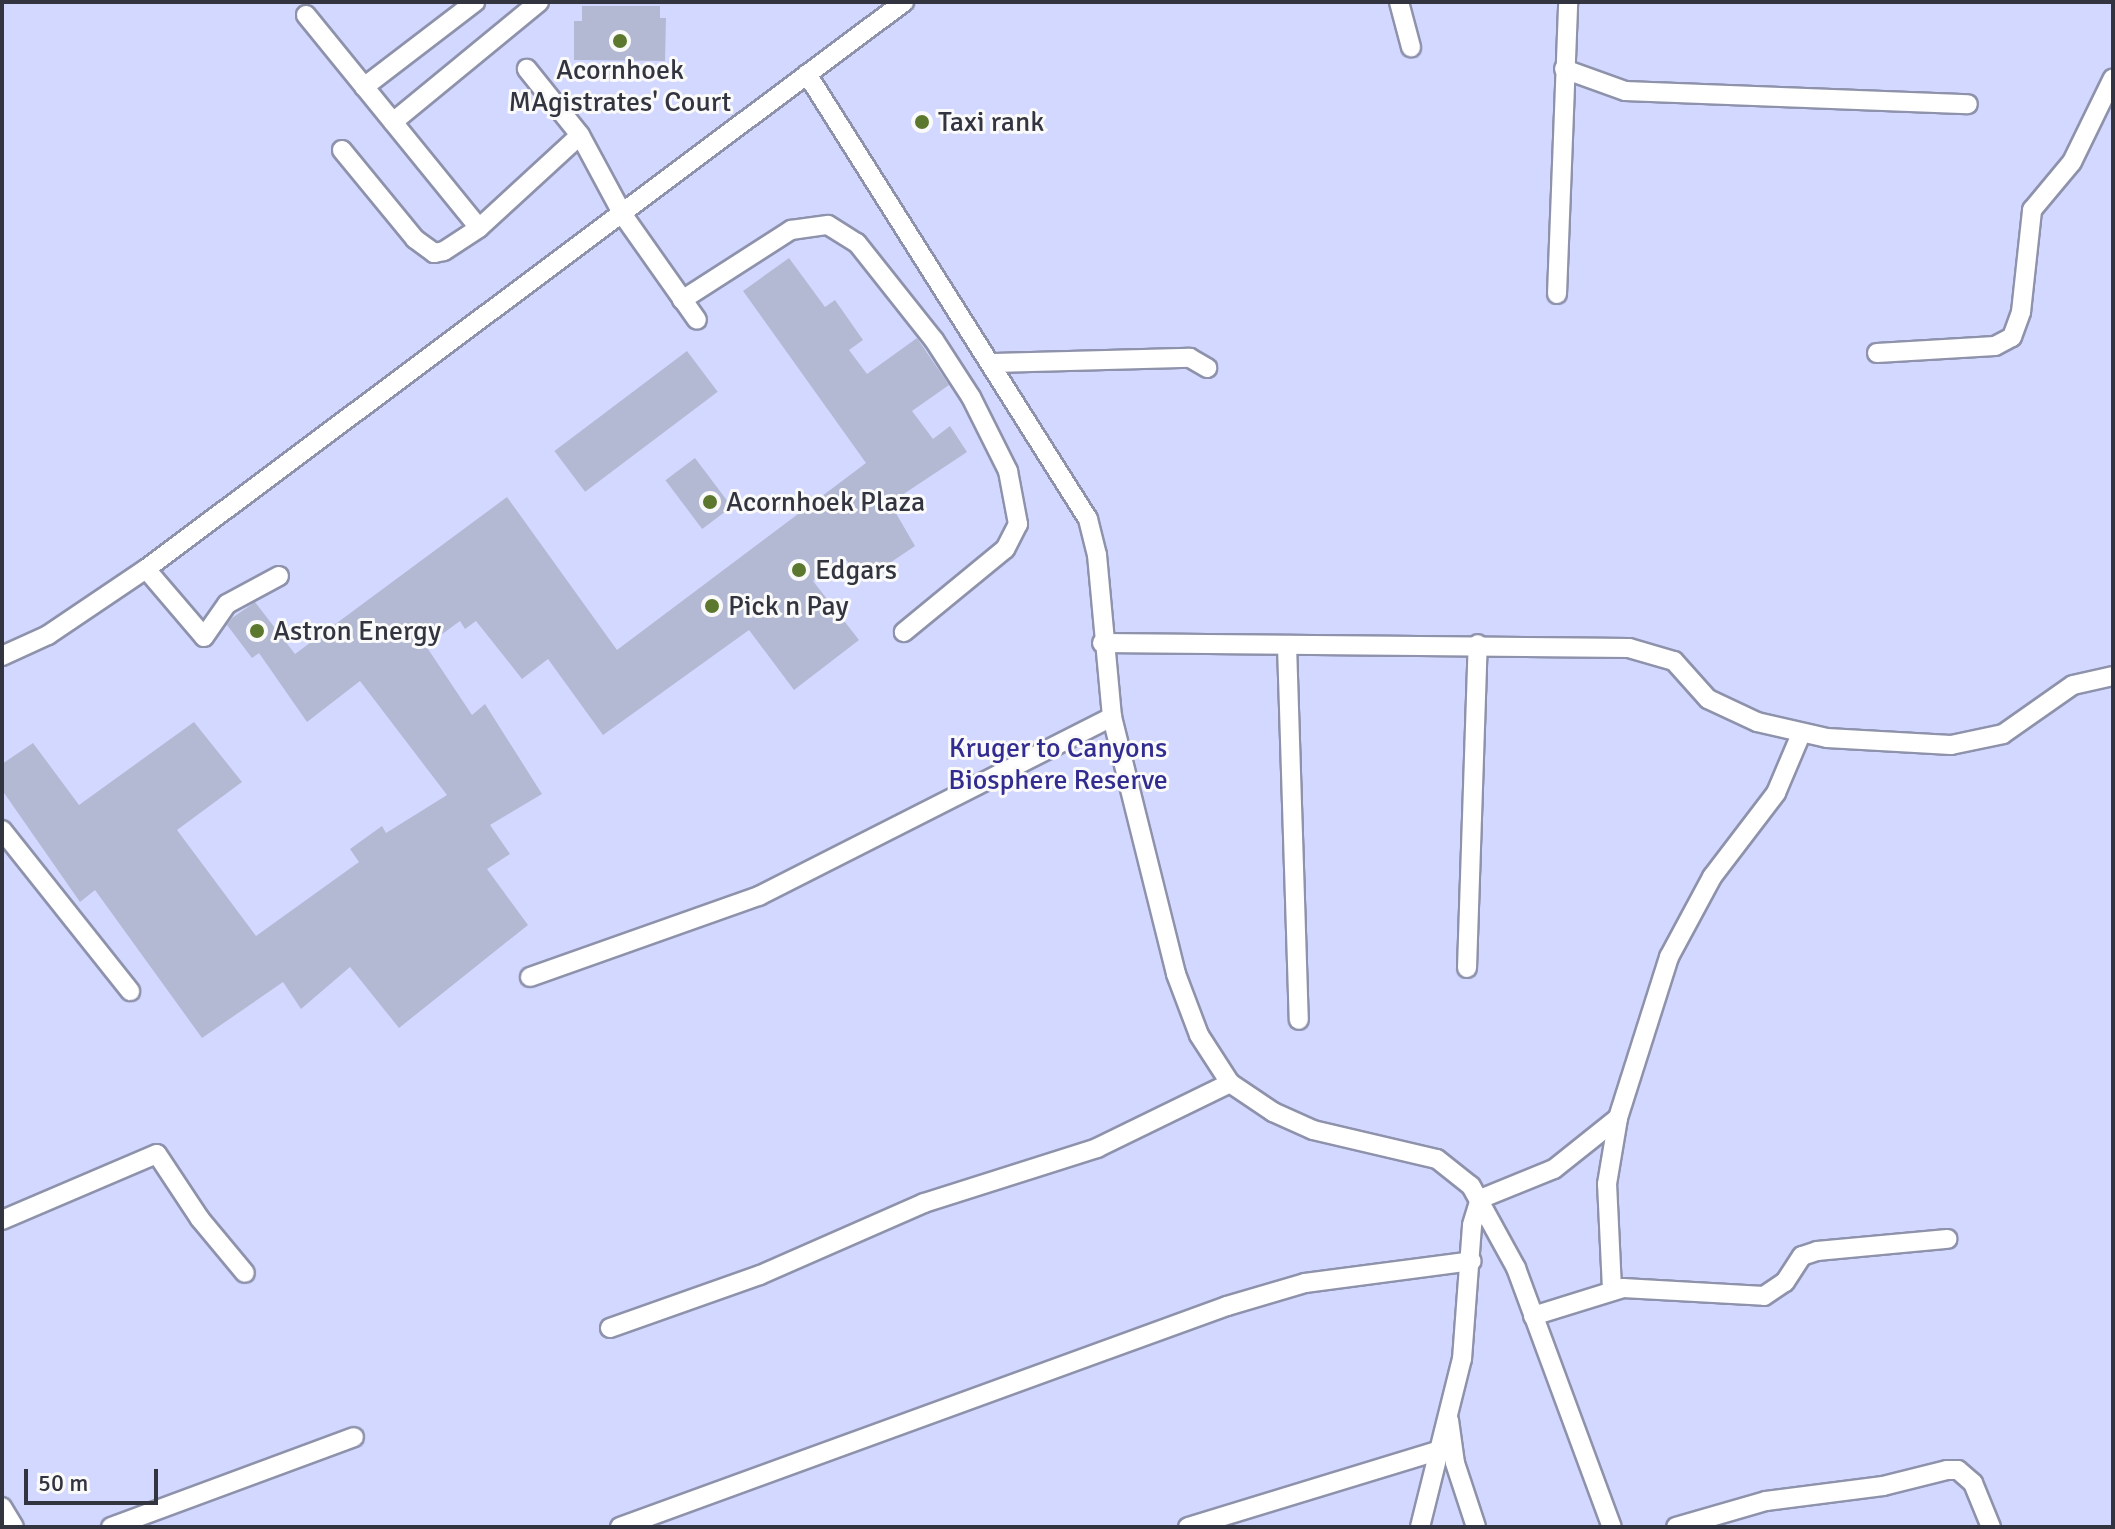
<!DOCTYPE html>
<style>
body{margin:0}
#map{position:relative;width:2115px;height:1529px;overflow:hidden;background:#fafafa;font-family:Signika,sans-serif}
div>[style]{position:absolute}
.green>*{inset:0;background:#d2d8ff;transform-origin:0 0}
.building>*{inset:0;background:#b4b9d3;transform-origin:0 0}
.roads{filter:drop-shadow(2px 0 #8e92ab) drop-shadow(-2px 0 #8e92ab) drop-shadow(0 2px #8e92ab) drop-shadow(0 -2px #8e92ab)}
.minor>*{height:18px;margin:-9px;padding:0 9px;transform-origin:9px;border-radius:9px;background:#fff}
.dots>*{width:22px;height:22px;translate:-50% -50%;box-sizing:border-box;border:4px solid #fafafa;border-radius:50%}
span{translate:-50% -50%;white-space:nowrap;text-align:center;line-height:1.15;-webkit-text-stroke:6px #fafafa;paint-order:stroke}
.poi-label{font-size:28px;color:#32343f}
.left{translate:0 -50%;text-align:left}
.park-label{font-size:28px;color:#322c91}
.frame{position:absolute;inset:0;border:4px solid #32343f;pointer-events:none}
.scale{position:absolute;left:24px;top:1469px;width:134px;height:36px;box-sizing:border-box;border:4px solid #32343f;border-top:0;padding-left:10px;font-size:24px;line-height:28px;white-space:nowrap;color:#32343f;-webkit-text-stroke:6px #fafafa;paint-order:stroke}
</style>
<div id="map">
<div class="green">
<i style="left:2px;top:2px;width:2111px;height:1525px"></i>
</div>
<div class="building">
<i style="clip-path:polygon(582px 6px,660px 6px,660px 18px,666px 18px,665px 61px,574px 60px,574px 21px,582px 21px)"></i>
<i style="clip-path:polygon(789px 258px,825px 307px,835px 300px,863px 340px,849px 350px,867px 374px,917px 338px,949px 385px,912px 411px,933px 439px,950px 426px,967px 452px,890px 503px,915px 546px,863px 581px,844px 557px,813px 581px,859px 640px,794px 690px,749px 630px,603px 735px,548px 659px,522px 679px,476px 621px,465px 629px,460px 621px,426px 646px,472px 715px,485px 704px,542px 794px,490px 825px,510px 854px,487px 869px,528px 925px,399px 1028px,350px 967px,301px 1009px,283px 982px,202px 1038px,95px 890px,80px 902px,2px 790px,2px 764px,33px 743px,79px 805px,194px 722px,242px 782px,177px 830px,256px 936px,359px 862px,350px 849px,382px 826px,386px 833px,447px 795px,360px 681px,307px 722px,259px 653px,252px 658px,227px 625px,232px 618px,255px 602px,295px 654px,507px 497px,617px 650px,866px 463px,743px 291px)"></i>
<i style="left:687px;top:351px;width:51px;height:166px;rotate:53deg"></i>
<i style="left:695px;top:458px;width:61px;height:37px;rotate:53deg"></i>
</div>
<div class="roads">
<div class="minor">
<i style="left:1399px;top:2px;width:47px;rotate:75.1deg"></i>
<i style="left:306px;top:15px;width:274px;rotate:50.9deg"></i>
<i style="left:1564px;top:69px;width:65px;rotate:19.8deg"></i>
<i style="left:1625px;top:91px;width:343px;rotate:2.2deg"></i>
<i style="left:807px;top:74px;width:526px;rotate:57.73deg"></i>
<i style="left:1088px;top:519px;width:37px;rotate:76deg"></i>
<i style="left:1097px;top:555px;width:163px;rotate:84.7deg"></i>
<i style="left:1112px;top:717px;width:265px;rotate:76deg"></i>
<i style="left:1176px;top:974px;width:65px;rotate:69.3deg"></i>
<i style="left:1199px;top:1035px;width:57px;rotate:57.1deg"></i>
<i style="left:1230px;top:1083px;width:52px;rotate:34deg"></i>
<i style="left:1273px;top:1112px;width:44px;rotate:24.2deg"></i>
<i style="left:1313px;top:1130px;width:127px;rotate:13.2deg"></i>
<i style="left:1437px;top:1159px;width:43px;rotate:38.5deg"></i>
<i style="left:1471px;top:1186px;width:94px;rotate:61.2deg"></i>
<i style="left:1516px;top:1268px;width:276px;rotate:69.7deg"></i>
<i style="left:364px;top:87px;width:140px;rotate:-37.4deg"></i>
<i style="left:393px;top:122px;width:189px;rotate:-39.4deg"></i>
<i style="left:580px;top:135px;width:91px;rotate:61.7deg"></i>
<i style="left:623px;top:215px;width:128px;rotate:54.8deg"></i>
<i style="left:342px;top:150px;width:115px;rotate:50.6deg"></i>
<i style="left:415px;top:239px;width:24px;rotate:36deg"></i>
<i style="left:434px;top:253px;width:10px;rotate:-11deg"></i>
<i style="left:444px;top:251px;width:42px;rotate:-33.3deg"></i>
<i style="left:479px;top:228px;width:137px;rotate:-42.6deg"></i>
<i style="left:580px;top:135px;width:85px;rotate:-128.8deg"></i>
<i style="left:1557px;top:294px;width:292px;rotate:-87.8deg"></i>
<i style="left:682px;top:300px;width:130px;rotate:-32.7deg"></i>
<i style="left:791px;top:230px;width:37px;rotate:-8deg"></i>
<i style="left:828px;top:225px;width:34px;rotate:32deg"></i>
<i style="left:857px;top:243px;width:124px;rotate:51.6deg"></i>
<i style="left:934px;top:340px;width:68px;rotate:57deg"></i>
<i style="left:971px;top:397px;width:83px;rotate:63.4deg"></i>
<i style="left:1008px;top:471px;width:54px;rotate:79.3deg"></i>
<i style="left:1018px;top:524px;width:28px;rotate:117deg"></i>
<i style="left:1005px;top:549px;width:131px;rotate:140.6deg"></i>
<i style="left:1877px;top:353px;width:118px;rotate:-3.4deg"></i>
<i style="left:1995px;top:346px;width:19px;rotate:-28deg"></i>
<i style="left:2012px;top:337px;width:27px;rotate:-70deg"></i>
<i style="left:2021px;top:312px;width:103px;rotate:-83.8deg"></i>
<i style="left:2032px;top:210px;width:62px;rotate:-50.2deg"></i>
<i style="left:2072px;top:162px;width:93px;rotate:-64deg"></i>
<i style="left:994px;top:363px;width:196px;rotate:-1.5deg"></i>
<i style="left:1190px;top:358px;width:20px;rotate:30deg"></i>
<i style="left:146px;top:569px;width:89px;rotate:49.5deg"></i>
<i style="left:204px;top:637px;width:40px;rotate:-55.1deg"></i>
<i style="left:227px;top:604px;width:59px;rotate:-28.3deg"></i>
<i style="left:1102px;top:643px;width:527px;rotate:0.54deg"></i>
<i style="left:1629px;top:648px;width:47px;rotate:16.1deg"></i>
<i style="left:1674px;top:661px;width:51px;rotate:48.2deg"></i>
<i style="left:1708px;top:699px;width:54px;rotate:25.1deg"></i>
<i style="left:1757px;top:722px;width:72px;rotate:12.9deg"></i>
<i style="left:1827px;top:738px;width:124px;rotate:3.2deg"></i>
<i style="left:1951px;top:745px;width:53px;rotate:-11.9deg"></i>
<i style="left:2003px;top:734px;width:85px;rotate:-35deg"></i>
<i style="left:2073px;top:685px;width:41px;rotate:-12.7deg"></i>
<i style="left:1287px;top:645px;width:375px;rotate:88.2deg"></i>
<i style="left:2px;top:656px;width:51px;rotate:-24.5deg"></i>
<i style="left:48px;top:635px;width:118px;rotate:-34deg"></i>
<i style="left:146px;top:569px;width:947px;rotate:-36.8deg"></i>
<i style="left:2px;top:830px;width:206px;rotate:51.5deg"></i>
<i style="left:1467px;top:968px;width:324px;rotate:-88.1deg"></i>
<i style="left:530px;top:977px;width:243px;rotate:-19.5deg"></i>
<i style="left:759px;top:896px;width:396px;rotate:-26.9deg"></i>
<i style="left:2px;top:1220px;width:168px;rotate:-23.1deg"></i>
<i style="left:157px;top:1154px;width:78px;rotate:56.5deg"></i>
<i style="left:200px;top:1219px;width:70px;rotate:50.2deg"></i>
<i style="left:1612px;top:1289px;width:105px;rotate:-92.7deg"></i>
<i style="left:1607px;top:1184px;width:67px;rotate:-80.5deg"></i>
<i style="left:1533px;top:1316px;width:94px;rotate:-17.3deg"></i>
<i style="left:1623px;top:1288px;width:141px;rotate:3.2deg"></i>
<i style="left:1764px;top:1296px;width:25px;rotate:-34deg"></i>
<i style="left:1785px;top:1282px;width:31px;rotate:-57deg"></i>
<i style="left:1802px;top:1256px;width:16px;rotate:-18deg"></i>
<i style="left:1817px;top:1251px;width:131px;rotate:-5.3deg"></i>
<i style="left:610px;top:1328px;width:159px;rotate:-19.5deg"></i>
<i style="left:760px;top:1275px;width:179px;rotate:-23.7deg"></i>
<i style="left:924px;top:1203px;width:182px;rotate:-17.6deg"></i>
<i style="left:1097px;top:1148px;width:148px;rotate:-26deg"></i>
<i style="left:1449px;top:1420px;width:43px;rotate:82.1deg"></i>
<i style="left:1455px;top:1463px;width:67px;rotate:71.8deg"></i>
<i style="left:2px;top:1507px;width:23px;rotate:59deg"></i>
<i style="left:111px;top:1527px;width:259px;rotate:-20.3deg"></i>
<i style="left:620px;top:1527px;width:646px;rotate:-20.01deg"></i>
<i style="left:1227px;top:1306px;width:81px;rotate:-16.4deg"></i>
<i style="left:1305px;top:1283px;width:168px;rotate:-7.5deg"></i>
<i style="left:1188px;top:1527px;width:259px;rotate:-17deg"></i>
<i style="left:1420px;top:1527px;width:173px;rotate:-76deg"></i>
<i style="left:1462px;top:1359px;width:134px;rotate:-85.7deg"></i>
<i style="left:1472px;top:1225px;width:27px;rotate:-73deg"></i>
<i style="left:1480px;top:1199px;width:80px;rotate:-22.1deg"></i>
<i style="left:1554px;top:1169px;width:82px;rotate:-38.6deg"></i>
<i style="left:1618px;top:1118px;width:169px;rotate:-72.4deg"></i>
<i style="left:1669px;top:957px;width:91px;rotate:-61.7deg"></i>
<i style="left:1712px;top:877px;width:106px;rotate:-52.7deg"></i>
<i style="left:1776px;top:793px;width:64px;rotate:-67deg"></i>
<i style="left:1676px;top:1527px;width:94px;rotate:-16.1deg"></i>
<i style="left:1766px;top:1501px;width:118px;rotate:-7.3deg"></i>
<i style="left:1883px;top:1486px;width:66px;rotate:-14deg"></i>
<i style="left:1947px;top:1470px;width:11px"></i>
<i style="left:1958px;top:1470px;width:20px;rotate:41deg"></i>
<i style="left:1973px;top:1483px;width:48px;rotate:67.8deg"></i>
</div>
</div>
<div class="dots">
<i style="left:620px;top:41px;background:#5b782e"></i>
<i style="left:922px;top:122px;background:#5b782e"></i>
<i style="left:710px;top:502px;background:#5b782e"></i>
<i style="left:799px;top:570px;background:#5b782e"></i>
<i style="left:712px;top:606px;background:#5b782e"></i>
<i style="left:257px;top:631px;background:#5b782e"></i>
</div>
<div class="poi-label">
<span style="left:620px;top:86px">Acornhoek<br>MAgistrates' Court</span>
<span class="left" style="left:938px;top:122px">Taxi rank</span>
<span class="left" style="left:726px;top:502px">Acornhoek Plaza</span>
<span class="left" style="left:815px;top:570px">Edgars</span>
<span class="left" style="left:728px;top:606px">Pick n Pay</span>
<span class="left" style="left:273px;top:631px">Astron Energy</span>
</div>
<div class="park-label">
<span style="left:1058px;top:764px">Kruger to Canyons<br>Biosphere Reserve</span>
</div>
<div class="frame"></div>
<div class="scale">50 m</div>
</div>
